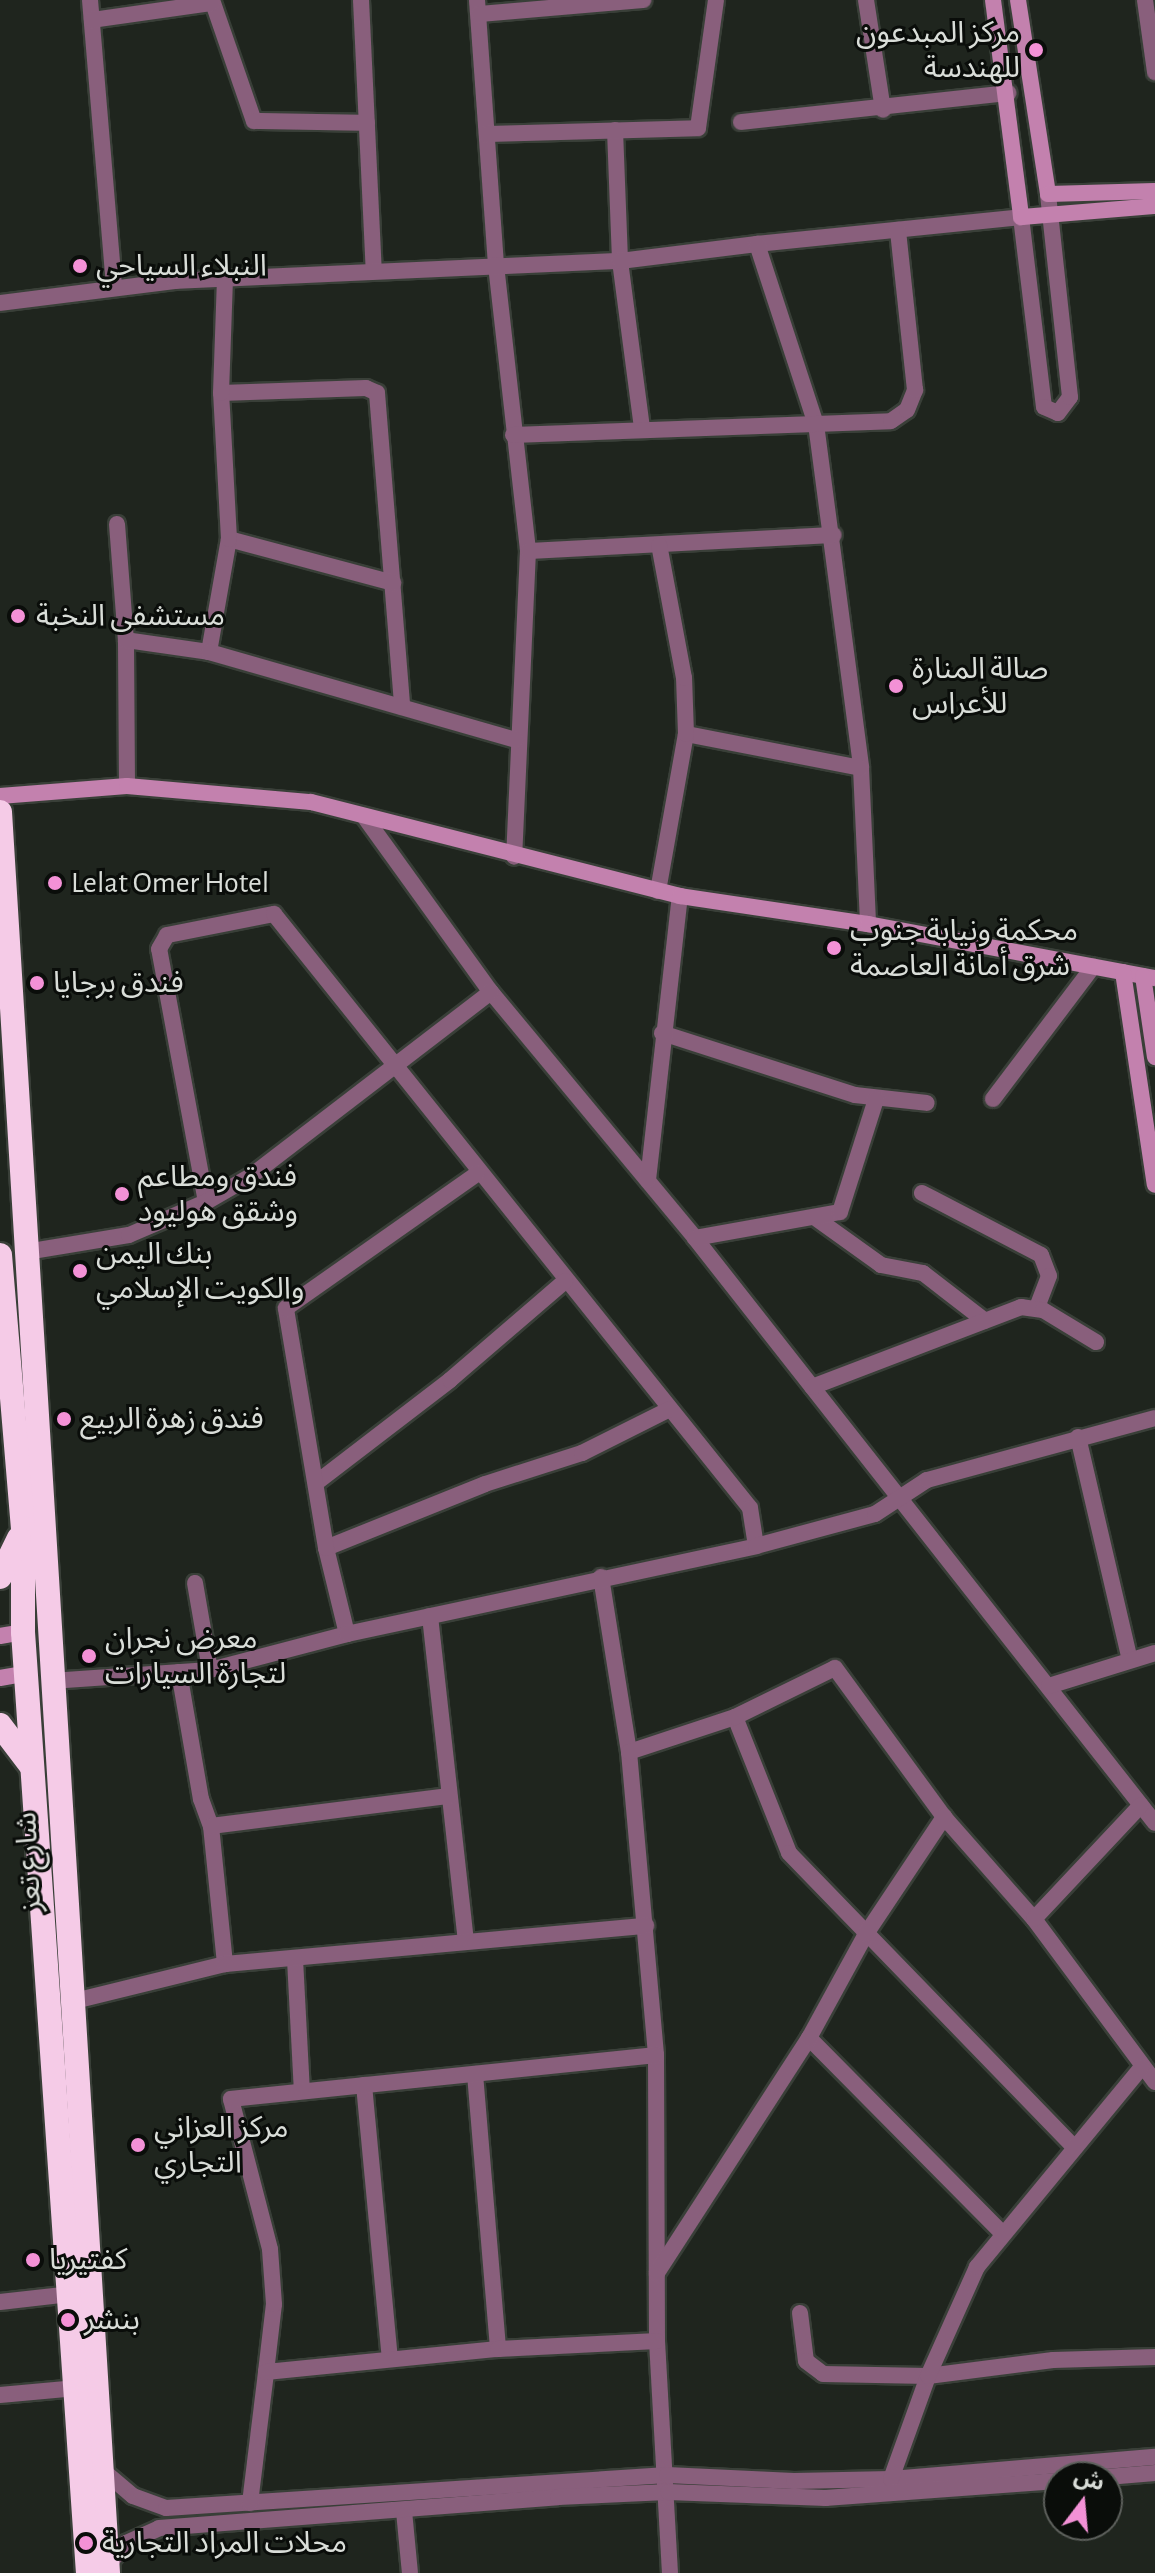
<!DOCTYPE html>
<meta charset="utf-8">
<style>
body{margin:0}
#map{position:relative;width:1155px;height:2573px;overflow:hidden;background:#1f251e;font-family:"Alegreya Sans","Noto Sans Arabic",sans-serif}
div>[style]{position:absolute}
.roads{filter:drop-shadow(2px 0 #393f38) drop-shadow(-2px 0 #393f38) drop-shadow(0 2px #393f38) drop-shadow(0 -2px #393f38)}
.street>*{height:16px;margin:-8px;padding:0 8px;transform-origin:8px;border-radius:8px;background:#895f7c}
.secondary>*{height:16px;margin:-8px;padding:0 8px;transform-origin:8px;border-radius:8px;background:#c381ae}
.highway>*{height:24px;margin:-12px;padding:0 12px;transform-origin:12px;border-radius:12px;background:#f5cbe7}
.dots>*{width:22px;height:22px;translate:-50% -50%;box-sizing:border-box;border:4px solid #0a0d0a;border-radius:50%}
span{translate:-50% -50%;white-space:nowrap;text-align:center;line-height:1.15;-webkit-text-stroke:6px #0a0d0a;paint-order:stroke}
.poi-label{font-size:30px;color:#d9ddd8}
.right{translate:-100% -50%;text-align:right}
.left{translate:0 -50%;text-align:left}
.street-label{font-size:30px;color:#d9ddd8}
.north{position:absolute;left:1043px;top:2461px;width:80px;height:80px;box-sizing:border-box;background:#0a0d0a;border:2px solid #5d605c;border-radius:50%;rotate:16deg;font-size:22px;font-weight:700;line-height:32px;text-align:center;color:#d9ddd8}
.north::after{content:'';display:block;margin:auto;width:28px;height:36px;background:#f391d6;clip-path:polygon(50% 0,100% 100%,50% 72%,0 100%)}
</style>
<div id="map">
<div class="roads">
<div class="street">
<i style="left:90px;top:0;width:289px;rotate:85.2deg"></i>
<i style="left:212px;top:0;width:128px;rotate:70.9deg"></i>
<i style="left:254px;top:121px;width:113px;rotate:1deg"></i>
<i style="left:361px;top:0;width:271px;rotate:87.3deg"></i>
<i style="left:477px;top:0;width:266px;rotate:85.9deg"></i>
<i style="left:496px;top:265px;width:288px;rotate:83.6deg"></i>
<i style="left:528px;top:551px;width:306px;rotate:92.6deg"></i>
<i style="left:866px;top:0;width:111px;rotate:81.2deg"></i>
<i style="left:1145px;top:0;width:73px;rotate:82.1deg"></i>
<i style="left:479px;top:14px;width:165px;rotate:-4.9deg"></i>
<i style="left:92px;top:20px;width:121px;rotate:-8.1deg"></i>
<i style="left:741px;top:122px;width:269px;rotate:-6.2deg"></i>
<i style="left:615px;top:130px;width:131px;rotate:87.8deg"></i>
<i style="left:620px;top:261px;width:168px;rotate:82.5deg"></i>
<i style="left:487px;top:134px;width:211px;rotate:-1.6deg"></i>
<i style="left:698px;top:128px;width:129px;rotate:-82deg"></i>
<i style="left:757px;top:244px;width:265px;rotate:-5.8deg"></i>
<i style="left:1021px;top:217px;width:191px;rotate:83.1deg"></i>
<i style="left:1044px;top:407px;width:15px;rotate:23deg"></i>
<i style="left:1058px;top:413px;width:20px;rotate:-53deg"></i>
<i style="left:1070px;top:397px;width:204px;rotate:-96.2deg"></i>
<i style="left:0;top:303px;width:176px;rotate:-7.2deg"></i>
<i style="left:175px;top:281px;width:445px;rotate:-2.6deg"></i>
<i style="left:620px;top:261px;width:138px;rotate:-7.1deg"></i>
<i style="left:757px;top:244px;width:189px;rotate:71.9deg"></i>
<i style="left:816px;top:424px;width:347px;rotate:82.5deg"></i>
<i style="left:861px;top:768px;width:156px;rotate:87.4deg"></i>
<i style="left:221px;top:393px;width:145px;rotate:-2deg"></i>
<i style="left:366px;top:388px;width:12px;rotate:24deg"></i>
<i style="left:377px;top:393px;width:315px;rotate:85.4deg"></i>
<i style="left:513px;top:435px;width:378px;rotate:-2.1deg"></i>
<i style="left:891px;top:421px;width:19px;rotate:-35deg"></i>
<i style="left:907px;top:410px;width:22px;rotate:-68deg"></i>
<i style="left:915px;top:390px;width:161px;rotate:-96.1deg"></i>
<i style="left:117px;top:524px;width:116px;rotate:85.6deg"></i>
<i style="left:229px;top:539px;width:170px;rotate:15deg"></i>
<i style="left:528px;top:551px;width:306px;rotate:-3deg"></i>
<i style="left:209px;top:652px;width:115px;rotate:-80deg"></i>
<i style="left:229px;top:539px;width:146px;rotate:-93.1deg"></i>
<i style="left:221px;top:393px;width:115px;rotate:-88deg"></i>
<i style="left:686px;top:734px;width:178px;rotate:11deg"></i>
<i style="left:127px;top:786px;width:146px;rotate:-90.4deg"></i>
<i style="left:126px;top:640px;width:84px;rotate:8.2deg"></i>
<i style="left:209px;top:652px;width:319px;rotate:16deg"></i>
<i style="left:366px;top:819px;width:213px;rotate:54.2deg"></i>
<i style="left:491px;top:992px;width:320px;rotate:50.3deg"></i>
<i style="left:695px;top:1238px;width:744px;rotate:51.82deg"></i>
<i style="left:658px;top:891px;width:159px;rotate:-79.9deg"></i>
<i style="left:686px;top:734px;width:56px;rotate:-92deg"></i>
<i style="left:684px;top:678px;width:135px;rotate:-100.6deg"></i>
<i style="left:662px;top:1033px;width:203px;rotate:17.8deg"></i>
<i style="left:855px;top:1095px;width:72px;rotate:6.3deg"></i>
<i style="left:993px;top:1099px;width:166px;rotate:-52.9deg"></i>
<i style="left:648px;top:1180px;width:286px;rotate:-83.6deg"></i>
<i style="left:922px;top:1193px;width:134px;rotate:27.5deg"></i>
<i style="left:1041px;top:1255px;width:22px;rotate:69deg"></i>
<i style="left:1049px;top:1276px;width:33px;rotate:111deg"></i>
<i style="left:206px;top:1202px;width:257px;rotate:-100.5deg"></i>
<i style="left:159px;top:949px;width:16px;rotate:-60deg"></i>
<i style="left:167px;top:935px;width:109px;rotate:-11.1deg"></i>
<i style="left:274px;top:914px;width:761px;rotate:51.29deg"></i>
<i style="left:750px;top:1508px;width:38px;rotate:81deg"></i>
<i style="left:817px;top:1219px;width:79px;rotate:35.7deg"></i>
<i style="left:881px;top:1265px;width:43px;rotate:10.8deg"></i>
<i style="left:923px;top:1273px;width:78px;rotate:37.7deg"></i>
<i style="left:695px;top:1238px;width:147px;rotate:-10.2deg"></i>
<i style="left:840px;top:1212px;width:119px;rotate:-72.3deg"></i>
<i style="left:26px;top:1252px;width:104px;rotate:-9.4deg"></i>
<i style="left:129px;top:1235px;width:84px;rotate:-23.2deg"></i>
<i style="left:206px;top:1202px;width:52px;rotate:-30deg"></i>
<i style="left:251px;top:1176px;width:302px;rotate:-37.5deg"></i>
<i style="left:812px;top:1387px;width:224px;rotate:-20.9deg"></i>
<i style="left:1021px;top:1307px;width:22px;rotate:8deg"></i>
<i style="left:1043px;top:1310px;width:62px;rotate:31.1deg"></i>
<i style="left:1078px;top:1437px;width:229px;rotate:76.9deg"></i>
<i style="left:316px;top:1483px;width:169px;rotate:-37.5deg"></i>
<i style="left:450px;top:1380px;width:152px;rotate:-40.7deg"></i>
<i style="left:326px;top:1548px;width:171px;rotate:-21.9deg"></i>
<i style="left:485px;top:1484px;width:102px;rotate:-17.7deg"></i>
<i style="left:582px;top:1453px;width:98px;rotate:-26.6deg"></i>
<i style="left:601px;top:1577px;width:177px;rotate:80.9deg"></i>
<i style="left:629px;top:1752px;width:304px;rotate:84.9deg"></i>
<i style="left:656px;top:2055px;width:286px;rotate:89.8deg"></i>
<i style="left:657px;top:2341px;width:232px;rotate:86.8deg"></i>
<i style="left:195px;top:1583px;width:88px;rotate:80.2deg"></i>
<i style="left:430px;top:1616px;width:327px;rotate:83.7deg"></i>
<i style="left:347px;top:1634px;width:89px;rotate:-103.7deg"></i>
<i style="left:326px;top:1548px;width:243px;rotate:-99.5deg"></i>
<i style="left:286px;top:1308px;width:233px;rotate:-35.1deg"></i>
<i style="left:179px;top:1672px;width:129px;rotate:80.2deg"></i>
<i style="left:201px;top:1799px;width:29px;rotate:70deg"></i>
<i style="left:211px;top:1826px;width:139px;rotate:84.2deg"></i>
<i style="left:51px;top:1681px;width:159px;rotate:-4deg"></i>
<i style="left:210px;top:1670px;width:142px;rotate:-14.7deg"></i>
<i style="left:347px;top:1634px;width:418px;rotate:-12.1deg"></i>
<i style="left:756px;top:1546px;width:123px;rotate:-15.1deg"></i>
<i style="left:875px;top:1514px;width:62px;rotate:-33.2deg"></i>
<i style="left:927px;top:1480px;width:236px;rotate:-15.2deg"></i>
<i style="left:1049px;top:1686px;width:111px;rotate:-17.3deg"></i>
<i style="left:735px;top:1717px;width:146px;rotate:68.3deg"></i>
<i style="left:789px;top:1853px;width:409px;rotate:45.9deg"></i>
<i style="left:629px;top:1752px;width:112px;rotate:-18.3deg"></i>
<i style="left:735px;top:1717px;width:111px;rotate:-26.1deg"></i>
<i style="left:835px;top:1668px;width:185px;rotate:53.8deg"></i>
<i style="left:944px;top:1817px;width:136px;rotate:48.6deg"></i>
<i style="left:1034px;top:1919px;width:203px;rotate:53.4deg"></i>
<i style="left:211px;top:1826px;width:240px;rotate:-7.2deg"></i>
<i style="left:1034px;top:1919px;width:156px;rotate:-46.8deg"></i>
<i style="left:295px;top:1959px;width:132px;rotate:87deg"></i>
<i style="left:70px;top:2002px;width:160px;rotate:-13.8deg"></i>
<i style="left:225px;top:1964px;width:423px;rotate:-5.2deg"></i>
<i style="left:809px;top:2038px;width:276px;rotate:45.3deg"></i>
<i style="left:475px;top:2074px;width:276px;rotate:85.2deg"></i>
<i style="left:364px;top:2085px;width:275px;rotate:84.6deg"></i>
<i style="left:657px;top:2273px;width:280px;rotate:-57.1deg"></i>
<i style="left:809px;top:2038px;width:119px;rotate:-61.3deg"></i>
<i style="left:866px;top:1934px;width:141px;rotate:-56.3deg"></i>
<i style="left:0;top:2302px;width:70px;rotate:-6.5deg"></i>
<i style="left:800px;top:2313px;width:48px;rotate:82.9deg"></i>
<i style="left:806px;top:2361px;width:21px;rotate:37deg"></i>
<i style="left:823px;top:2374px;width:105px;rotate:1.1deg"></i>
<i style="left:928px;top:2376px;width:126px;rotate:-7.3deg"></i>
<i style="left:1053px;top:2360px;width:102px;rotate:-1.7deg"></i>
<i style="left:266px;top:2372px;width:68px;rotate:-83.3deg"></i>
<i style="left:274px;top:2304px;width:55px;rotate:-94.2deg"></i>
<i style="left:270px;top:2249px;width:155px;rotate:-104.6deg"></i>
<i style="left:231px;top:2099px;width:427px;rotate:-5.9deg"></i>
<i style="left:0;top:2395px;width:77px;rotate:-5.2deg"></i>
<i style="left:100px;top:2468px;width:43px;rotate:40.3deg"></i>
<i style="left:133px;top:2496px;width:35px;rotate:20deg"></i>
<i style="left:166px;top:2508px;width:502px;rotate:-3.77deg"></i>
<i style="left:667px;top:2475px;width:127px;rotate:2.7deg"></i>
<i style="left:794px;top:2481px;width:97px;rotate:-1.2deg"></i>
<i style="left:891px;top:2479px;width:265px;rotate:-4.8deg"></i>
<i style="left:1107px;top:2477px;width:48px;rotate:-4.8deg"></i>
<i style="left:891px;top:2479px;width:109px;rotate:-70.2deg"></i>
<i style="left:928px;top:2376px;width:120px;rotate:-65.8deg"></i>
<i style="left:977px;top:2267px;width:258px;rotate:-50.5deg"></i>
<i style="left:250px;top:2503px;width:132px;rotate:-83deg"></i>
<i style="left:266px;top:2372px;width:233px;rotate:-5.7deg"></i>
<i style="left:498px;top:2349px;width:159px;rotate:-2.9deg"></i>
<i style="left:404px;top:2511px;width:62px;rotate:84.5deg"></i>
<i style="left:108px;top:2565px;width:28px;rotate:-51deg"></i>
<i style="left:126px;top:2543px;width:36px;rotate:-24deg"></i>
<i style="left:159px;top:2528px;width:400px;rotate:-4.4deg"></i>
<i style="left:558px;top:2497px;width:110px;rotate:-2.6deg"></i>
<i style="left:668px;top:2492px;width:158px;rotate:2.2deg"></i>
<i style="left:826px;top:2498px;width:234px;rotate:-4.2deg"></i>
</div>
<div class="secondary">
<i style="left:993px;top:0;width:219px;rotate:82.6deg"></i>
<i style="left:1021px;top:217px;width:134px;rotate:-4.7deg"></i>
<i style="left:1018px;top:0;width:196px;rotate:81.2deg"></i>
<i style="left:1048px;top:194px;width:107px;rotate:-1.6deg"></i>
<i style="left:0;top:796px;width:127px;rotate:-4.5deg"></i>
<i style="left:127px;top:786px;width:185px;rotate:5deg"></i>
<i style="left:311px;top:802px;width:381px;rotate:14.3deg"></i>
<i style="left:680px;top:896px;width:190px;rotate:8.5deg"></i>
<i style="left:868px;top:924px;width:292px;rotate:10.7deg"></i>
<i style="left:1123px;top:972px;width:215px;rotate:81.5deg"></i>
<i style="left:1143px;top:976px;width:82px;rotate:81.6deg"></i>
<i style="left:0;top:1636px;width:23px;rotate:-10deg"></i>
<i style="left:0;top:1678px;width:27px;rotate:-10deg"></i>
</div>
<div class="highway">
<i style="left:0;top:812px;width:1764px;rotate:86.49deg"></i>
<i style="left:0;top:1255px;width:274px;rotate:85.2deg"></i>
<i style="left:23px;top:1528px;width:104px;rotate:90deg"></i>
<i style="left:23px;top:1632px;width:943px;rotate:86.05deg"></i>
<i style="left:0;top:1577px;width:43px;rotate:-64deg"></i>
<i style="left:0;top:1725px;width:53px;rotate:52.7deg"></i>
</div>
</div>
<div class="dots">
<i style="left:1036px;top:50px;background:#f391d6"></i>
<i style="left:80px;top:266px;background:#f391d6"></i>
<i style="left:18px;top:616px;background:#f391d6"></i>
<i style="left:896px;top:686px;background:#f391d6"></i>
<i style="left:55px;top:883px;background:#f391d6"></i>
<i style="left:834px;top:948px;background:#f391d6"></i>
<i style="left:37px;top:983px;background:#f391d6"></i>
<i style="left:122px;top:1194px;background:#f391d6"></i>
<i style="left:80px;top:1271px;background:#f391d6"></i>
<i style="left:64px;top:1419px;background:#f391d6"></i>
<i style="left:89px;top:1656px;background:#f391d6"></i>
<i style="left:138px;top:2145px;background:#f391d6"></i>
<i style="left:33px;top:2260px;background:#f391d6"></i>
<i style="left:68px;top:2320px;background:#f391d6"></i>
<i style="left:86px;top:2543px;background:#f391d6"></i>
</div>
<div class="poi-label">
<span class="right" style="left:1020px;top:50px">مركز المبدعون<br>للهندسة</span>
<span class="left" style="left:96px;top:266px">النبلاء السياحي</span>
<span class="left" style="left:36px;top:616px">مستشفى النخبة</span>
<span class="left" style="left:912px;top:686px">صالة المنارة<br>للأعراس</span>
<span class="left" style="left:71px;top:883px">Lelat Omer Hotel</span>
<span class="left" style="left:850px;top:948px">محكمة ونيابة جنوب<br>شرق أمانة العاصمة</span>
<span class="left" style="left:53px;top:983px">فندق برجايا</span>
<span class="left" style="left:138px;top:1194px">فندق ومطاعم<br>وشقق هوليود</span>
<span class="left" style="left:96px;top:1271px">بنك اليمن<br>والكويت الإسلامي</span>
<span class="left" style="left:80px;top:1419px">فندق زهرة الربيع</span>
<span class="left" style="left:105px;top:1656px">معرض نجران<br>لتجارة السيارات</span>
<span class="left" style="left:154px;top:2145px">مركز العزاني<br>التجاري</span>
<span class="left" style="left:49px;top:2260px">كفتيريا</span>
<span class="left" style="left:84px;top:2320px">بنشر</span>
<span class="left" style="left:102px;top:2543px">محلات المراد التجارية</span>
</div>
<div class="street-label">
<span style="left:29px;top:1862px;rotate:-93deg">شارع تعز</span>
</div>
<div class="north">ش</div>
</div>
